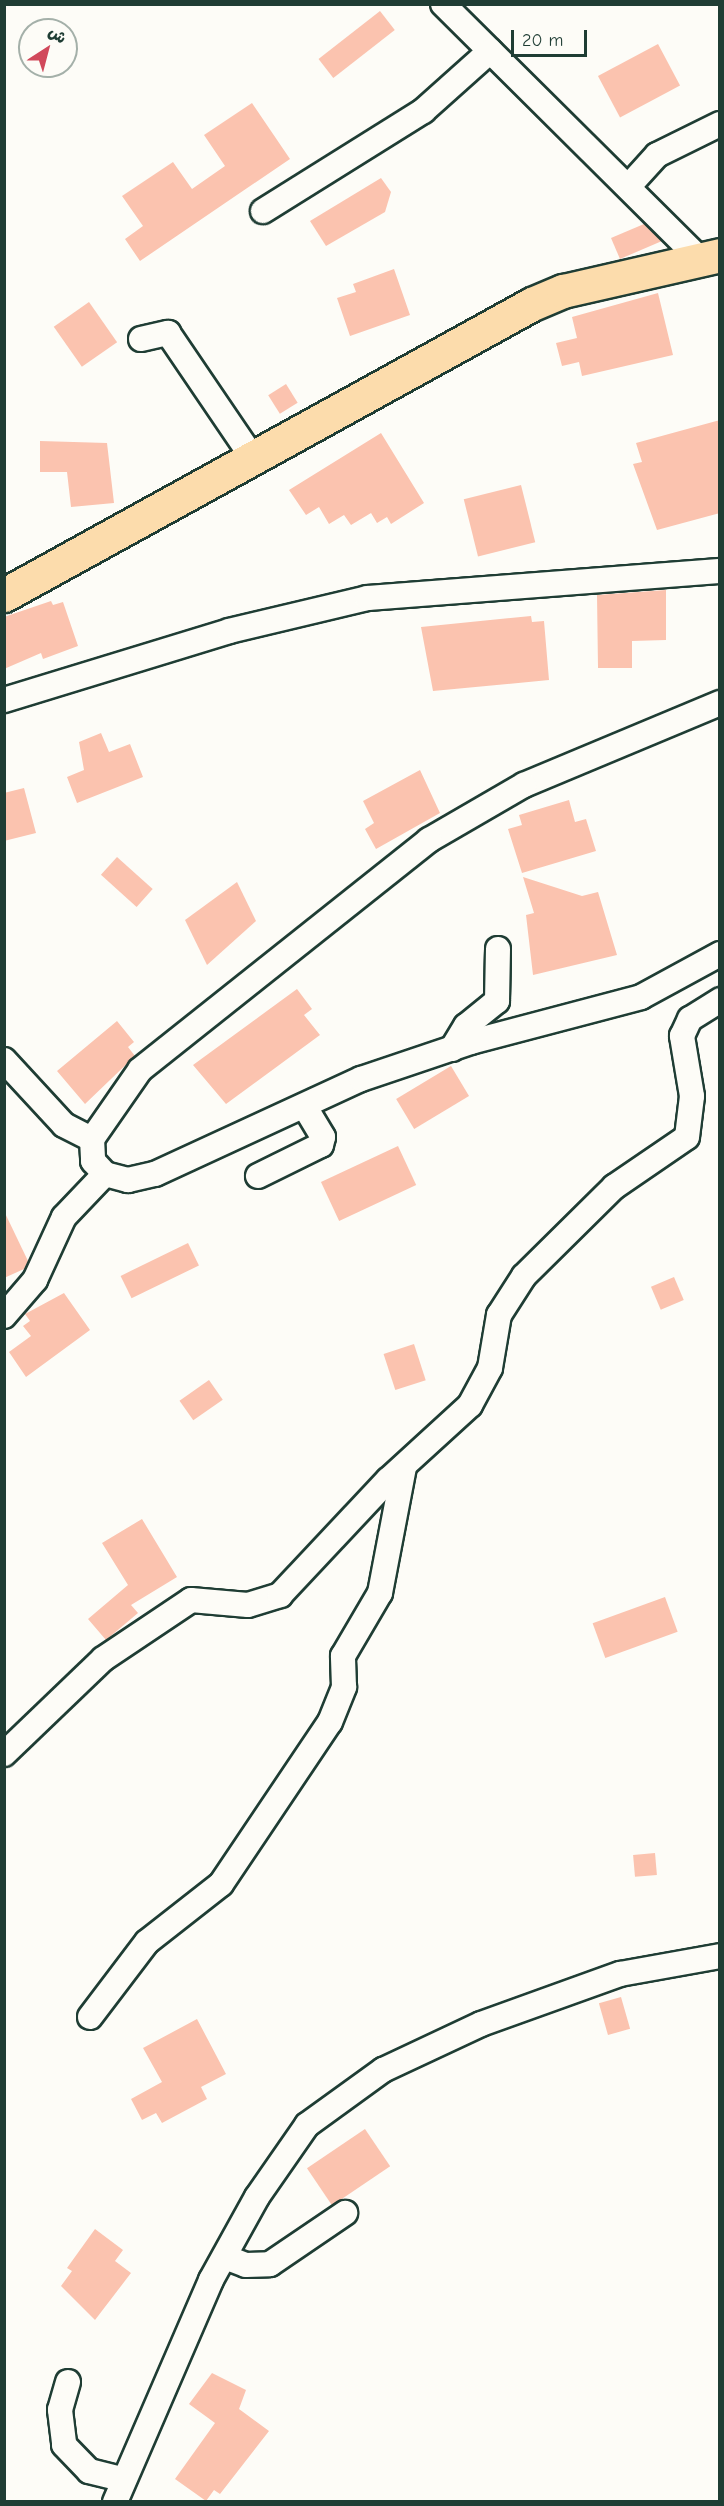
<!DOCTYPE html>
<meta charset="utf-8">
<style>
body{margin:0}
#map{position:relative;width:724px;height:2506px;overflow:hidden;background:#fdfcf7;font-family:"Comic Neue","Playpen Sans Arabic",sans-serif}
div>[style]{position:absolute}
.building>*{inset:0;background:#fbc3af;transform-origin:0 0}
.roads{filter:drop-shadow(2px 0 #1f3d34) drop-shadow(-2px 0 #1f3d34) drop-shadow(0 2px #1f3d34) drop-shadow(0 -2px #1f3d34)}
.minor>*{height:24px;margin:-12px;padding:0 12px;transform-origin:12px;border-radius:12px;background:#fdfcf7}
.primary>*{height:33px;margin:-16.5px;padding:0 16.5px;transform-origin:16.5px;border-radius:16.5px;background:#fcdcac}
span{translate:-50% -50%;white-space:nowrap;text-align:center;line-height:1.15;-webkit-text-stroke:5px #fdfcf7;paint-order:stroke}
.frame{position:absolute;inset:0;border:6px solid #1f3d34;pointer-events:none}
.north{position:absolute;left:18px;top:18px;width:60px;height:60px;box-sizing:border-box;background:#fdfcf7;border:2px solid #a4b0a9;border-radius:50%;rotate:36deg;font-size:16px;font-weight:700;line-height:24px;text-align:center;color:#1f3d34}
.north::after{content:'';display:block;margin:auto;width:21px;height:27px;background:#d1495b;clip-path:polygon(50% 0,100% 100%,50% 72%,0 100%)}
.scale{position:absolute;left:511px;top:30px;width:76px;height:27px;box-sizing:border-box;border:3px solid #1f3d34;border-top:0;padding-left:8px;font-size:18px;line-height:21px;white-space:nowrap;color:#1f3d34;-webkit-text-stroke:4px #fdfcf7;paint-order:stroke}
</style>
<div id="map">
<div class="building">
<i style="left:380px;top:11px;width:24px;height:78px;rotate:52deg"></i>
<i style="left:658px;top:44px;width:47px;height:68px;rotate:62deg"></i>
<i style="clip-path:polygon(252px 103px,290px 159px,140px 261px,125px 239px,143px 226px,122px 196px,173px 162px,192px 189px,225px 166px,204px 135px)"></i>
<i style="clip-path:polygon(381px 178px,391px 192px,385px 212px,326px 246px,310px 221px)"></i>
<i style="clip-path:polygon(644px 224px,662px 241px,620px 259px,611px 238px)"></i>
<i style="clip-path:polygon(394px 269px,410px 315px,350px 336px,337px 298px,356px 292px,353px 284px)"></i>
<i style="clip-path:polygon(658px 293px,673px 355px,582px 376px,579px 362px,562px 366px,556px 343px,577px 338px,572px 317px)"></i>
<i style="left:89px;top:302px;width:49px;height:43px;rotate:55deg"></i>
<i style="left:286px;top:384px;width:22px;height:21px;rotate:58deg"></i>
<i style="clip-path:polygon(720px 420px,720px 513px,657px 530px,633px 464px,642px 462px,636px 443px)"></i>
<i style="clip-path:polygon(381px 433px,424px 503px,391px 524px,387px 517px,377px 523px,371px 513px,351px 525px,344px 515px,329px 524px,319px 507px,306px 515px,289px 490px)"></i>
<i style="clip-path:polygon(40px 441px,107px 443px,114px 503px,71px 507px,67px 472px,40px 472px)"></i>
<i style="left:521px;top:485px;width:59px;height:59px;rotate:76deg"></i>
<i style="clip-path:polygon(666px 590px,666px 640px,632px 641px,632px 668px,598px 668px,597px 595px)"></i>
<i style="clip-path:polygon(51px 601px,53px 605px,63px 602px,78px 646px,43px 659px,41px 653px,4px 669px,4px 617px)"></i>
<i style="clip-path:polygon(531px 616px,532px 622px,544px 621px,549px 680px,433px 691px,421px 627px)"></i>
<i style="clip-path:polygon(101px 733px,109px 752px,130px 744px,143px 777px,77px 803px,67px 777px,84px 770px,79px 742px)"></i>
<i style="clip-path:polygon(420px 770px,440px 813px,376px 849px,365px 829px,374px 823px,363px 801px)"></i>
<i style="clip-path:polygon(24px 788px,36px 833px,4px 841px,4px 793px)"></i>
<i style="clip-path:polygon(569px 800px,575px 822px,586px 819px,596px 851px,522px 873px,508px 829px,522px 825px,519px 815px)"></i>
<i style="left:117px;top:857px;width:48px;height:24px;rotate:42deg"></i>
<i style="clip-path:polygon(523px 877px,582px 896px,598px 892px,617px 955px,533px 975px,526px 915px,534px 913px)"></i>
<i style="clip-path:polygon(237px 882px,256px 921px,207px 965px,185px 920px)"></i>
<i style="clip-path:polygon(297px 989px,312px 1009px,304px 1015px,320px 1035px,226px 1104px,193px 1065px)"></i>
<i style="clip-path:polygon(117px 1021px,134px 1042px,128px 1047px,135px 1056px,85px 1104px,57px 1071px)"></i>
<i style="left:451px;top:1066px;width:35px;height:64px;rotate:59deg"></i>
<i style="left:398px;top:1146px;width:43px;height:85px;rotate:65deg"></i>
<i style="clip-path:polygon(4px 1211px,28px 1261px,24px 1269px,4px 1278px)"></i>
<i style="left:188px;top:1243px;width:25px;height:75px;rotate:64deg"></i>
<i style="left:674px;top:1277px;width:25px;height:25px;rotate:67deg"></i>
<i style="clip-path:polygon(64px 1293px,90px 1330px,26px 1377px,9px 1352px,31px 1336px,23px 1326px,30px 1321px,25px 1314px)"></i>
<i style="left:414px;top:1344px;width:38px;height:32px;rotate:72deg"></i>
<i style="left:209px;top:1380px;width:24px;height:36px;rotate:55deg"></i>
<i style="clip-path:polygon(142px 1519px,177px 1577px,131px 1605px,138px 1613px,106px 1640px,88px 1619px,128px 1585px,102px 1543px)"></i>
<i style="left:665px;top:1597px;width:37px;height:77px;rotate:70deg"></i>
<i style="left:655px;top:1853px;width:22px;height:22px;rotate:85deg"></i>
<i style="left:621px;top:1997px;width:33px;height:23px;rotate:74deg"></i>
<i style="clip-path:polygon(197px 2019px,226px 2074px,201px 2087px,207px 2099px,162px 2123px,156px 2113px,142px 2120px,131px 2099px,162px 2082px,143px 2048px)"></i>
<i style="left:365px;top:2129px;width:45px;height:70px;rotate:56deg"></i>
<i style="clip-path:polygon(95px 2229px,123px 2250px,115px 2261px,131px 2273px,95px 2320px,61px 2286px,72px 2271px,67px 2268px)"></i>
<i style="clip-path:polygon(212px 2373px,246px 2390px,239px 2409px,269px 2431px,220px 2494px,214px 2490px,206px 2501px,175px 2479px,215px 2423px,189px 2404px)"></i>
</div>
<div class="roads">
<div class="minor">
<i style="left:443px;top:4px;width:361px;rotate:44.8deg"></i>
<i style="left:628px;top:187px;width:43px;rotate:-47.8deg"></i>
<i style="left:657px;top:155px;width:70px;rotate:-26.2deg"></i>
<i style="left:263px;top:211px;width:189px;rotate:-32deg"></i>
<i style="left:423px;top:111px;width:90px;rotate:-41.8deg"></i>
<i style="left:141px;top:339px;width:28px;rotate:-13deg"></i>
<i style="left:168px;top:333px;width:151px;rotate:55.8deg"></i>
<i style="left:4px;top:700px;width:235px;rotate:-17deg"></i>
<i style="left:229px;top:631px;width:142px;rotate:-13.4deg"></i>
<i style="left:367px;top:598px;width:354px;rotate:-4.4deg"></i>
<i style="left:720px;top:703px;width:212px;rotate:157.3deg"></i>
<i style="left:524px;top:785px;width:110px;rotate:149.9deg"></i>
<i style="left:429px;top:840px;width:369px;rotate:141.5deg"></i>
<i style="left:140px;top:1070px;width:84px;rotate:124.8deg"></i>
<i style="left:92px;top:1139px;width:22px;rotate:87deg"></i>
<i style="left:93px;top:1161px;width:18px;rotate:47deg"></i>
<i style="left:105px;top:1174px;width:24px;rotate:15deg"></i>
<i style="left:128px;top:1180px;width:28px;rotate:-13deg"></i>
<i style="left:155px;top:1174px;width:227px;rotate:-24.8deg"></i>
<i style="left:361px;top:1079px;width:116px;rotate:-18.6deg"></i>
<i style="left:471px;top:1042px;width:176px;rotate:-14.8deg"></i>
<i style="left:641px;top:997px;width:90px;rotate:-28.6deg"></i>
<i style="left:452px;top:1049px;width:27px;rotate:-59deg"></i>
<i style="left:466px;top:1026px;width:40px;rotate:-39deg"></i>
<i style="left:497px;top:1001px;width:52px;rotate:-88.9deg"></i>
<i style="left:4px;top:1060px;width:88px;rotate:47.3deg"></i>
<i style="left:64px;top:1125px;width:31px;rotate:27deg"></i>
<i style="left:258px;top:1176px;width:70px;rotate:-26.2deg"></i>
<i style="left:321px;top:1145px;width:8px;rotate:-76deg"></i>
<i style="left:323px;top:1137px;width:35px;rotate:-121deg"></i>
<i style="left:4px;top:1316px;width:48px;rotate:-49.3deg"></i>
<i style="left:35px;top:1280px;width:69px;rotate:-65.3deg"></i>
<i style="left:64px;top:1217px;width:59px;rotate:-46.4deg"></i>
<i style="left:4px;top:1754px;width:137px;rotate:-43.8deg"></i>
<i style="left:103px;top:1659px;width:106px;rotate:-33.8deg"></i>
<i style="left:191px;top:1600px;width:57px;rotate:5deg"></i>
<i style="left:248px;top:1605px;width:34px;rotate:-17deg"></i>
<i style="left:280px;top:1595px;width:158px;rotate:-46.8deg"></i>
<i style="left:388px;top:1480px;width:111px;rotate:-42.4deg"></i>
<i style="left:470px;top:1405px;width:42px;rotate:-61.6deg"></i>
<i style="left:490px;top:1368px;width:54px;rotate:-80.4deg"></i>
<i style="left:499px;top:1315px;width:46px;rotate:-57.3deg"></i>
<i style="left:524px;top:1276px;width:127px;rotate:-44.7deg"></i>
<i style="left:614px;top:1187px;width:88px;rotate:-34.4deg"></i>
<i style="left:687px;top:1137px;width:41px;rotate:-83deg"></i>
<i style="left:692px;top:1096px;width:61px;rotate:-99.5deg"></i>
<i style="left:682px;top:1036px;width:19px;rotate:-65deg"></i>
<i style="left:690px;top:1019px;width:36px;rotate:-32deg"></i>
<i style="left:90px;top:2017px;width:94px;rotate:-52.8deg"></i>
<i style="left:147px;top:1942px;width:94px;rotate:-38.1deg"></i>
<i style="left:221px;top:1884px;width:195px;rotate:-56.1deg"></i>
<i style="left:330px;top:1722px;width:38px;rotate:-68deg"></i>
<i style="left:344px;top:1687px;width:31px;rotate:-92deg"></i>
<i style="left:343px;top:1656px;width:73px;rotate:-59.6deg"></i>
<i style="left:380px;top:1593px;width:128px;rotate:-79.2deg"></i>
<i style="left:225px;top:2257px;width:22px;rotate:21deg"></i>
<i style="left:246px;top:2265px;width:24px;rotate:-2deg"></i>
<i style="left:270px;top:2264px;width:91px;rotate:-34.2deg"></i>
<i style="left:68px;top:2382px;width:29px;rotate:106deg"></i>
<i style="left:60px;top:2410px;width:35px;rotate:83deg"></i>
<i style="left:64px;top:2445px;width:36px;rotate:46deg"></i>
<i style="left:89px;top:2471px;width:36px;rotate:14deg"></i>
<i style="left:115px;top:2502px;width:242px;rotate:-66.6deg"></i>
<i style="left:211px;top:2280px;width:95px;rotate:-61deg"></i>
<i style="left:257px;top:2197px;width:88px;rotate:-55.2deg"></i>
<i style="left:307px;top:2125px;width:94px;rotate:-35.9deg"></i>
<i style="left:383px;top:2070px;width:108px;rotate:-25.1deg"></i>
<i style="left:481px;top:2024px;width:148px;rotate:-19.8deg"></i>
<i style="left:620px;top:1974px;width:102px;rotate:-10.2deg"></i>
</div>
<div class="primary">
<i style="left:4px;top:595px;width:603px;rotate:-28.86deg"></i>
<i style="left:532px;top:304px;width:34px;rotate:-23deg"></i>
<i style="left:563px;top:291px;width:161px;rotate:-12.9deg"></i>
</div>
</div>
<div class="frame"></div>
<div class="north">ش</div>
<div class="scale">20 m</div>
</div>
